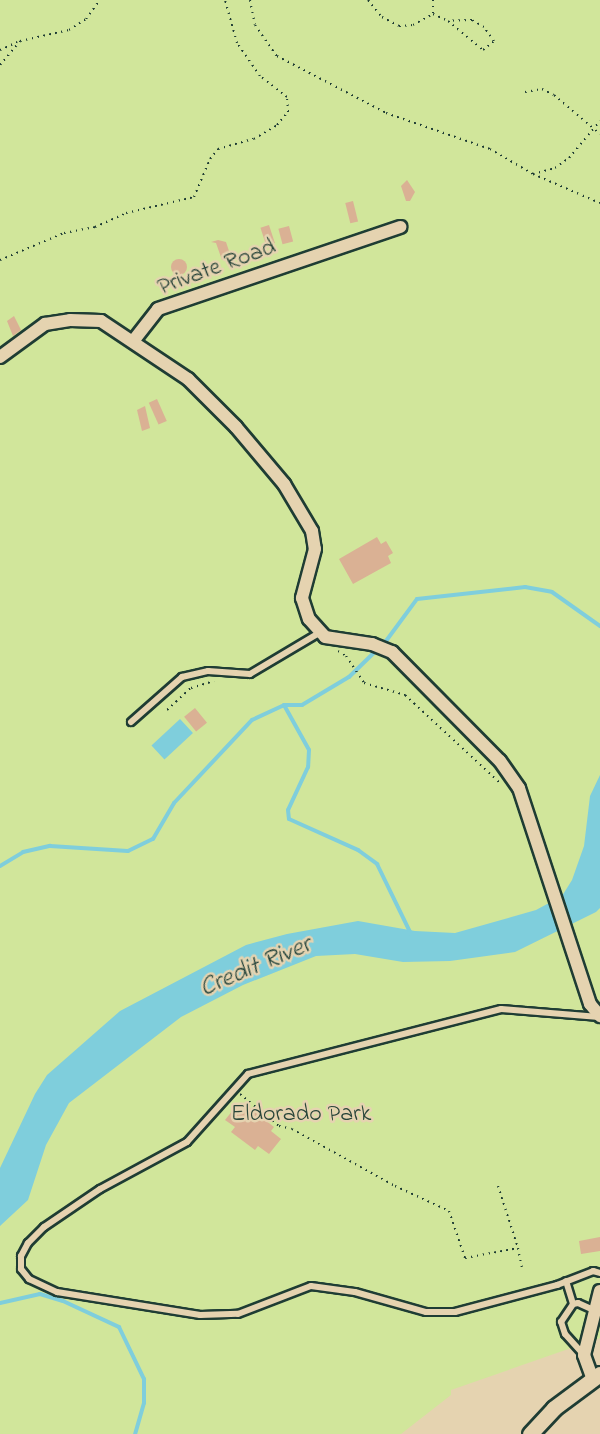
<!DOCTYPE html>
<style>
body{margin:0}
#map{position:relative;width:600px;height:1434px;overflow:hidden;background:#e5d3b0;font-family:"Indie Flower",sans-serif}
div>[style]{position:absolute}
.green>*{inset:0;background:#d1e69b}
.water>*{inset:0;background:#7fcedc;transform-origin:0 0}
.stream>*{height:4px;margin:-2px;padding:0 2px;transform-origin:2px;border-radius:2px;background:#7fcedc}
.building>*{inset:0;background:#dab194;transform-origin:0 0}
.round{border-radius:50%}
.path>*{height:2px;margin-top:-1px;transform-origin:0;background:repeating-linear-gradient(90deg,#1f3d34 0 1.5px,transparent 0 6px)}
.roads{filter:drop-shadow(2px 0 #1f3d34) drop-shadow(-2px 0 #1f3d34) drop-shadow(0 2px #1f3d34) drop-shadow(0 -2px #1f3d34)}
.service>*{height:6px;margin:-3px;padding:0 3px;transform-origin:3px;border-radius:3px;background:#e5d3b0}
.minor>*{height:12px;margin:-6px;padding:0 6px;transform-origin:6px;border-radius:6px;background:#e5d3b0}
.tertiary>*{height:15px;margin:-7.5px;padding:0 7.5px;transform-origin:7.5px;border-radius:7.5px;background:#e5d3b0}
span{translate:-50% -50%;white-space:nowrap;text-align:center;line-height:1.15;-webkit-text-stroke:5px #e5d3b0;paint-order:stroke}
.street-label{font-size:24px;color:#1f3d34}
.park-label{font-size:24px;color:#284539}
.water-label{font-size:26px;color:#24443c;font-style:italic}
</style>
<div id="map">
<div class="green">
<i style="clip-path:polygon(0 0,600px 0,600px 1338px,451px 1390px,451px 1395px,401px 1434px,0 1434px)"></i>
</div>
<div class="water">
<i style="left:180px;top:719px;width:19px;height:39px;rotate:47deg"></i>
<i style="clip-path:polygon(600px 775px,600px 908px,596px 912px,515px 952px,450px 961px,403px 962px,355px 954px,316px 956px,243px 985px,181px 1017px,69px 1103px,46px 1145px,28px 1200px,0 1226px,0 1168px,35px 1094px,47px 1075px,120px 1011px,246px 945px,287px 934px,358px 921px,415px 931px,455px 933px,536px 910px,562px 896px,572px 880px,584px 846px,590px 796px)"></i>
</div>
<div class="stream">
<i style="left:284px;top:705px;width:51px;rotate:60.9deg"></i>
<i style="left:309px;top:750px;width:17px;rotate:93deg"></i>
<i style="left:308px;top:767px;width:47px;rotate:114.9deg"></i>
<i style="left:288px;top:810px;width:9px;rotate:84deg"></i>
<i style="left:289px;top:819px;width:76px;rotate:24.2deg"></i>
<i style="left:358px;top:850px;width:24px;rotate:36deg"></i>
<i style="left:377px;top:864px;width:78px;rotate:64.1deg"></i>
<i style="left:0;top:866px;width:27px;rotate:-31deg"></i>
<i style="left:23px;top:852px;width:28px;rotate:-13deg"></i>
<i style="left:50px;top:846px;width:78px;rotate:3.7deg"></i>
<i style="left:128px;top:851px;width:28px;rotate:-26deg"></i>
<i style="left:153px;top:839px;width:42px;rotate:-59.7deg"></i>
<i style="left:174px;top:803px;width:114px;rotate:-46.8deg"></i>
<i style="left:252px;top:720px;width:35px;rotate:-25deg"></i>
<i style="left:284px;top:705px;width:18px"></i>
<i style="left:302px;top:705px;width:55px;rotate:-30.8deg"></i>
<i style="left:349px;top:677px;width:52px;rotate:-44.2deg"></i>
<i style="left:386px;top:641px;width:52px;rotate:-53.6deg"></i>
<i style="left:417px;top:599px;width:109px;rotate:-6.3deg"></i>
<i style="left:525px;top:587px;width:27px;rotate:10deg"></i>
<i style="left:552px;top:592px;width:59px;rotate:35.3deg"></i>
<i style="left:0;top:1303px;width:41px;rotate:-12.7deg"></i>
<i style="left:40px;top:1294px;width:24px;rotate:17deg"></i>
<i style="left:63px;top:1301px;width:62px;rotate:24.9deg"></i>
<i style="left:119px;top:1327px;width:58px;rotate:64.3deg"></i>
<i style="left:144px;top:1379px;width:24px;rotate:90deg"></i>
<i style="left:144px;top:1403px;width:32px;rotate:106deg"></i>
</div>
<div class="building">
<i style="clip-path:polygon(407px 180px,415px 192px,410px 201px,406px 201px,401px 186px)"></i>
<i style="left:353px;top:201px;width:21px;height:8px;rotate:76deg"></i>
<i style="left:269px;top:225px;width:19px;height:9px;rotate:72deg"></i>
<i style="left:289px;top:226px;width:16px;height:11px;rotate:75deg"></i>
<i style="clip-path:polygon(218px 240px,226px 242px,231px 257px,222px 260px,216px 243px,211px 242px)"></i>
<i class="round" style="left:171px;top:259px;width:16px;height:16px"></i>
<i style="clip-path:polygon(14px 316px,21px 330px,13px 336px,7px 321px)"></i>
<i style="left:157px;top:399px;width:24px;height:9px;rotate:66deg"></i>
<i style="clip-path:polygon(145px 406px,150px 428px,142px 431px,137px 410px)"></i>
<i style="clip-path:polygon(377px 537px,381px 544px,386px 541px,393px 553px,388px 556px,391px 563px,353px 584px,339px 559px)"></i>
<i style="left:195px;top:708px;width:19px;height:14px;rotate:51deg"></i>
<i style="clip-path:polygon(237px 1105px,247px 1113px,250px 1108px,274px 1127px,271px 1131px,281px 1139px,269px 1154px,258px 1146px,255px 1150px,231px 1132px,235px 1127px,225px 1120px)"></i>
<i style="clip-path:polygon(600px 1237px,600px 1251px,581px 1254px,579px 1241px)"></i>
</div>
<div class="path">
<i style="left:250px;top:0;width:25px;rotate:79deg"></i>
<i style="left:255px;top:25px;width:38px;rotate:55deg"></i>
<i style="left:277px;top:56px;width:123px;rotate:27.6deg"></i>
<i style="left:386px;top:113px;width:110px;rotate:19.1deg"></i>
<i style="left:490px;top:149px;width:50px;rotate:30.2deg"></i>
<i style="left:533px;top:174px;width:73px;rotate:23.4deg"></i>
<i style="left:368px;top:0;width:22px;rotate:51deg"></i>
<i style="left:382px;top:17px;width:19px;rotate:28deg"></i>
<i style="left:399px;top:26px;width:14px;rotate:-4deg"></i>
<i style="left:413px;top:25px;width:23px;rotate:-29deg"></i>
<i style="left:433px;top:0;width:14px;rotate:90deg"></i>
<i style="left:433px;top:14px;width:17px;rotate:25deg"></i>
<i style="left:448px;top:21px;width:45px;rotate:39.6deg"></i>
<i style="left:483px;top:50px;width:14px;rotate:-39deg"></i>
<i style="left:494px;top:41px;width:17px;rotate:-126deg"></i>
<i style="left:484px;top:27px;width:14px;rotate:-150deg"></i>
<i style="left:472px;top:20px;width:24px;rotate:178deg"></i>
<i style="left:0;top:50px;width:19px;rotate:-25deg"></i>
<i style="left:0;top:65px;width:31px;rotate:-50deg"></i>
<i style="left:20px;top:41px;width:50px;rotate:-12.7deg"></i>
<i style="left:69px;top:30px;width:20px;rotate:-33deg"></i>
<i style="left:86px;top:19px;width:24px;rotate:-54deg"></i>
<i style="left:525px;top:92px;width:17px;rotate:-10deg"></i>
<i style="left:542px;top:89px;width:13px;rotate:27deg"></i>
<i style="left:554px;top:95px;width:60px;rotate:40.3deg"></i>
<i style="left:533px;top:174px;width:23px;rotate:-15deg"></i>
<i style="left:555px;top:168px;width:17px;rotate:-36deg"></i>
<i style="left:569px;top:158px;width:48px;rotate:-50deg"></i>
<i style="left:0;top:260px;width:69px;rotate:-22.9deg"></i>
<i style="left:64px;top:233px;width:32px;rotate:-11deg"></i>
<i style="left:95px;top:227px;width:34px;rotate:-24deg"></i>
<i style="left:126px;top:213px;width:70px;rotate:-13.2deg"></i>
<i style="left:194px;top:197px;width:41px;rotate:-67.2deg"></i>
<i style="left:210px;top:159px;width:13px;rotate:-51deg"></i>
<i style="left:218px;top:149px;width:37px;rotate:-16deg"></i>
<i style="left:254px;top:139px;width:27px;rotate:-31deg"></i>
<i style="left:277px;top:125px;width:17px;rotate:-50deg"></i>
<i style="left:288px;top:112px;width:15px;rotate:-94deg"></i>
<i style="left:287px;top:97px;width:34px;rotate:-142deg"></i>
<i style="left:260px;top:76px;width:40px;rotate:-124.9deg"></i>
<i style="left:237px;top:43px;width:45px;rotate:-105.6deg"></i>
<i style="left:338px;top:651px;width:9px;rotate:32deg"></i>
<i style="left:346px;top:656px;width:32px;rotate:56deg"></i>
<i style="left:364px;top:683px;width:43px;rotate:16.3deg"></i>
<i style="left:405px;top:695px;width:131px;rotate:42.8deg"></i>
<i style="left:167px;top:710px;width:33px;rotate:-43deg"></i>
<i style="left:191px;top:688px;width:24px;rotate:-17deg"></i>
<i style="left:240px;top:1094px;width:50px;rotate:39.4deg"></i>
<i style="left:279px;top:1126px;width:13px;rotate:13deg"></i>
<i style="left:292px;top:1129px;width:118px;rotate:29deg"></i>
<i style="left:395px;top:1186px;width:60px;rotate:24.8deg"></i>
<i style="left:449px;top:1211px;width:50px;rotate:71.2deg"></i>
<i style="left:465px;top:1258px;width:54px;rotate:-10.7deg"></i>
<i style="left:518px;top:1248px;width:20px;rotate:79deg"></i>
<i style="left:498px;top:1186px;width:65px;rotate:72.1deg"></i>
</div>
<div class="roads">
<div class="service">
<i style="left:131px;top:722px;width:68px;rotate:-41.4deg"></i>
<i style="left:182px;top:677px;width:27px;rotate:-13deg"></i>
<i style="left:208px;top:671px;width:42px;rotate:4.1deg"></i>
<i style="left:250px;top:674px;width:80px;rotate:-30.7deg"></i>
<i style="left:599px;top:1017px;width:98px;rotate:-175.3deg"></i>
<i style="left:501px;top:1009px;width:261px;rotate:165.6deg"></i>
<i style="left:248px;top:1074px;width:91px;rotate:131.9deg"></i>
<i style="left:187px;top:1142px;width:99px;rotate:151.6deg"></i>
<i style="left:100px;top:1189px;width:68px;rotate:145.8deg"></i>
<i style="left:44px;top:1227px;width:23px;rotate:135deg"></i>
<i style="left:28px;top:1243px;width:15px;rotate:118deg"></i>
<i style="left:21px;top:1256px;width:13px;rotate:90deg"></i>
<i style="left:21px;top:1269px;width:13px;rotate:51deg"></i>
<i style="left:29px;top:1279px;width:31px;rotate:25deg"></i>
<i style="left:57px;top:1292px;width:145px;rotate:9.1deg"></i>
<i style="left:200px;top:1315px;width:38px;rotate:-2deg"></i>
<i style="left:238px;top:1314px;width:78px;rotate:-21deg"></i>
<i style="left:311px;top:1286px;width:44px;rotate:7.8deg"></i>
<i style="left:355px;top:1292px;width:74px;rotate:15.7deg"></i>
<i style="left:426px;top:1312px;width:29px"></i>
<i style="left:455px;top:1312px;width:106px;rotate:-14.8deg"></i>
<i style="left:557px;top:1285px;width:39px;rotate:-21deg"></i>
<i style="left:593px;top:1271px;width:7px;rotate:16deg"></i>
<i style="left:566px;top:1281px;width:24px;rotate:73deg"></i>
<i style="left:584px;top:1355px;width:28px;rotate:-132deg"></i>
<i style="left:565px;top:1334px;width:13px;rotate:-108deg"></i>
<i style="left:561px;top:1322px;width:22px;rotate:-56deg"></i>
<i style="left:573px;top:1304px;width:5px;rotate:-11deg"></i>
<i style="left:578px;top:1303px;width:17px;rotate:24deg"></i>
</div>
<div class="minor">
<i style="left:134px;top:340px;width:39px;rotate:-52deg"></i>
<i style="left:158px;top:309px;width:256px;rotate:-18.7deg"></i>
<i style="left:0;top:357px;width:56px;rotate:-36.3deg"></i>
<i style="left:45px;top:324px;width:25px;rotate:-9deg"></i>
<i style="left:70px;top:320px;width:31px;rotate:2deg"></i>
<i style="left:101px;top:321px;width:105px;rotate:33.7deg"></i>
<i style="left:188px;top:379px;width:68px;rotate:45deg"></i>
<i style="left:236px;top:427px;width:75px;rotate:49.9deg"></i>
<i style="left:284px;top:484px;width:55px;rotate:59.2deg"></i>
<i style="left:312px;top:531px;width:18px;rotate:81deg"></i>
<i style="left:315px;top:549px;width:51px;rotate:104.9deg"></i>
<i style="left:302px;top:598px;width:22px;rotate:72deg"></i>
<i style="left:309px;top:619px;width:24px;rotate:48deg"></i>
<i style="left:325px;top:637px;width:48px;rotate:8.5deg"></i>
<i style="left:372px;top:644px;width:22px;rotate:22deg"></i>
<i style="left:392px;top:652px;width:153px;rotate:45.3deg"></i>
<i style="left:500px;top:761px;width:33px;rotate:55deg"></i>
<i style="left:519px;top:788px;width:227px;rotate:71.8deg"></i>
<i style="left:590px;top:1004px;width:16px;rotate:50deg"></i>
<i style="left:592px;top:1377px;width:23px;rotate:-110deg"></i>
<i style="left:584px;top:1355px;width:66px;rotate:-76deg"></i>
</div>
<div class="tertiary">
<i style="left:530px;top:1434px;width:35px;rotate:-47deg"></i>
<i style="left:554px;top:1408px;width:57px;rotate:-36.5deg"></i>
</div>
</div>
<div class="street-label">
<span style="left:217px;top:268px;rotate:-20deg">Private Road</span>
</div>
<div class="park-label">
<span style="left:301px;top:1115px">Eldorado Park</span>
</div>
<div class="water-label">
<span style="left:256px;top:968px;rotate:-23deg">Credit River</span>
</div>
</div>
